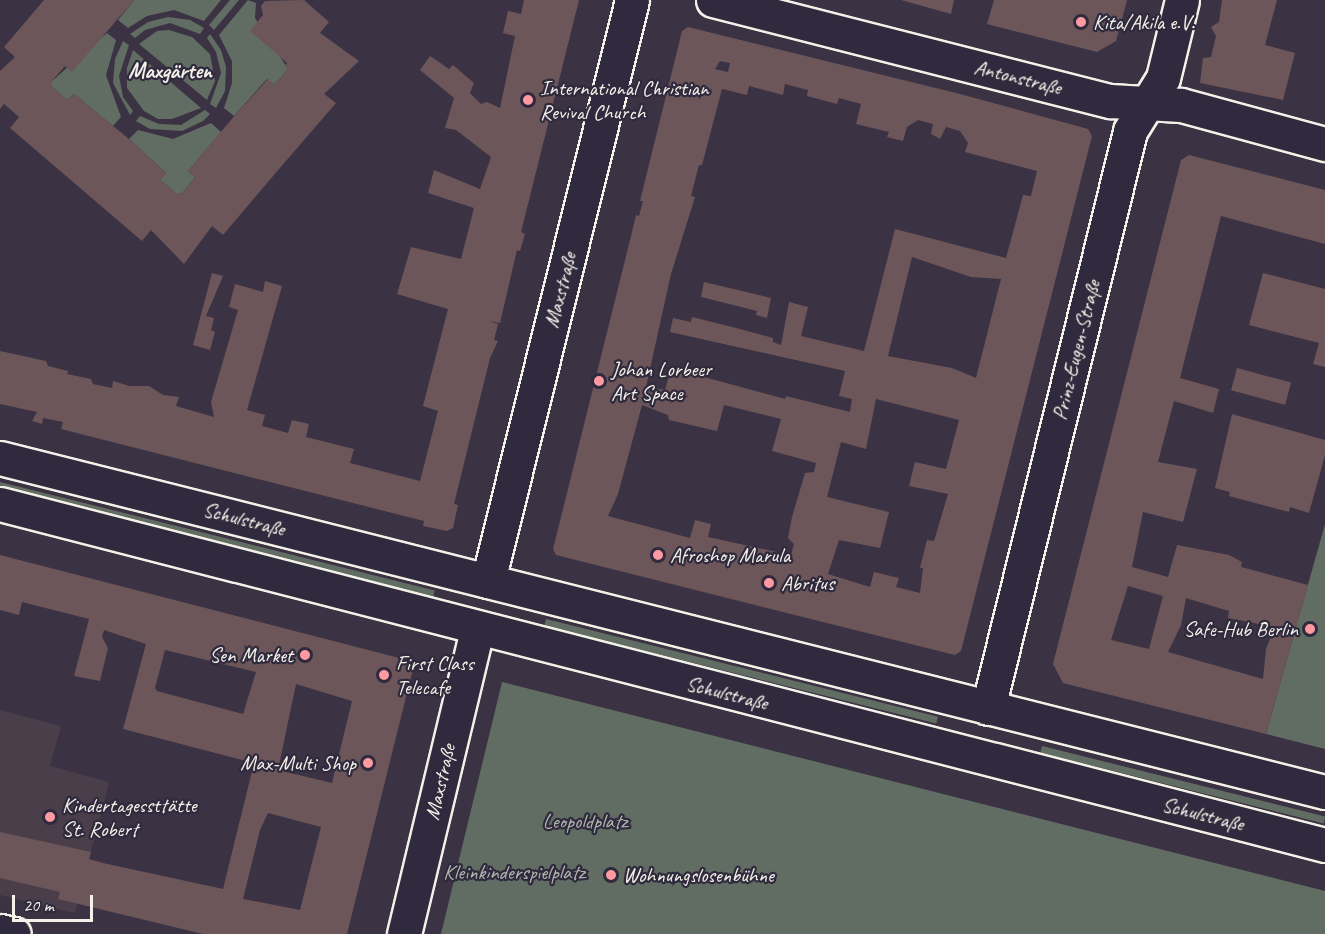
<!DOCTYPE html>
<meta charset="utf-8">
<style>
body{margin:0}
#map{position:relative;width:1325px;height:934px;overflow:hidden;background:#3b3343;font-family:Caveat,sans-serif}
div>[style]{position:absolute}
.built>*{inset:0;background:#4a3e4a}
.green>*{inset:0;background:#616d62;transform-origin:0 0}
.building>*{inset:0;background:#6c565a;transform-origin:0 0}
.roads{filter:drop-shadow(2px 0 #f4f1e8) drop-shadow(-2px 0 #f4f1e8) drop-shadow(0 2px #f4f1e8) drop-shadow(0 -2px #f4f1e8)}
.minor>*{height:33px;margin:-16.5px;padding:0 16.5px;transform-origin:16.5px;border-radius:16.5px;background:#2f2a3d}
.major>*{height:33px;margin:-16.5px;padding:0 16.5px;transform-origin:16.5px;border-radius:16.5px;background:#2f2a3d}
.dots>*{width:16px;height:16px;translate:-50% -50%;box-sizing:border-box;border:3px solid #2f2a3d;border-radius:50%}
span{translate:-50% -50%;white-space:nowrap;text-align:center;line-height:1.15;-webkit-text-stroke:4.5px #2f2a3d;paint-order:stroke}
.poi-label{font-size:21px;color:#f4f1e8}
.left{translate:0 -50%;text-align:left}
.right{translate:-100% -50%;text-align:right}
.street-label{font-size:21px;color:#f4f1e8}
.park-label{font-size:21px;color:#b2b6ac}
.neighbourhood-label{font-size:22px;color:#f4f1e8;font-weight:700}
.scale{position:absolute;left:12px;top:895px;width:81px;height:27px;box-sizing:border-box;border:3px solid #f4f1e8;border-top:0;padding-left:8px;font-size:18px;line-height:21px;white-space:nowrap;color:#f4f1e8;-webkit-text-stroke:4px #2f2a3d;paint-order:stroke}
</style>
<div id="map">
<div class="built">
<i style="clip-path:polygon(0 710px,61px 726px,50px 766px,109px 782px,75px 913px,0 895px)"></i>
</div>
<div class="green">
<i style="clip-path:polygon(134px 0,221px 0,204px 21px,174px 10px,147px 16px,128px 28px,118px 20px)"></i>
<i style="clip-path:polygon(230px 0,239px 0,214px 30px,209px 25px)"></i>
<i style="clip-path:polygon(248px 0,256px 3px,255px 18px,288px 69px,274px 85px,267px 79px,234px 116px,224px 108px,232px 83px,232px 61px,219px 35px)"></i>
<i style="clip-path:polygon(168px 17px,190px 20px,204px 28px,200px 34px,170px 23px,145px 30px,135px 38px,130px 34px,148px 22px)"></i>
<i style="clip-path:polygon(169px 30px,192px 37px,210px 54px,215px 81px,207px 100px,139px 44px,157px 31px)"></i>
<i style="clip-path:polygon(107px 33px,116px 40px,106px 75px,121px 117px,113px 126px,74px 94px,67px 100px,52px 87px,52px 81px)"></i>
<i style="clip-path:polygon(210px 34px,221px 50px,226px 67px,225px 91px,216px 108px,210px 104px,221px 73px,216px 52px,207px 38px)"></i>
<i style="clip-path:polygon(123px 41px,129px 45px,119px 76px,123px 97px,133px 111px,130px 115px,113px 83px,115px 59px)"></i>
<i style="clip-path:polygon(133px 50px,201px 108px,172px 119px,158px 119px,144px 111px,127px 88px,127px 68px)"></i>
<i style="clip-path:polygon(205px 110px,210px 114px,203px 121px,182px 131px,150px 129px,136px 121px,140px 116px,159px 124px,181px 125px)"></i>
<i style="clip-path:polygon(211px 123px,221px 132px,188px 171px,195px 177px,182px 193px,176px 193px,160px 180px,166px 173px,129px 139px,138px 130px,173px 139px)"></i>
<i style="left:0;top:482px;width:448px;height:7px;rotate:14deg"></i>
<i style="clip-path:polygon(1325px 524px,1325px 749px,1266px 734px)"></i>
<i style="left:546px;top:619px;width:404px;height:7px;rotate:14deg"></i>
<i style="clip-path:polygon(502px 682px,1325px 891px,1325px 934px,441px 934px)"></i>
<i style="left:1042px;top:746px;width:292px;height:7px;rotate:14deg"></i>
</div>
<div class="building">
<i style="clip-path:polygon(44px 0,134px 0,72px 72px,65px 66px,52px 81px,52px 87px,67px 100px,74px 94px,129px 139px,166px 173px,160px 180px,176px 193px,182px 193px,195px 177px,188px 171px,236px 114px,268px 79px,274px 85px,288px 69px,285px 66px,287px 63px,250px 31px,263px 15px,261px 6px,265px 1px,304px 0,329px 22px,320px 33px,359px 61px,324px 94px,336px 103px,279px 169px,223px 235px,212px 226px,184px 264px,151px 230px,142px 241px,10px 128px,19px 117px,4px 104px,0 109px,0 71px,15px 57px,4px 47px)"></i>
<i style="clip-path:polygon(524px 0,579px 0,521px 232px,525px 234px,520px 251px,517px 250px,500px 323px,489px 321px,498px 324px,494px 340px,498px 341px,490px 358px,454px 504px,458px 505px,453px 528px,447px 531px,423px 526px,424px 521px,61px 429px,63px 422px,43px 418px,42px 424px,32px 421px,37px 412px,0 404px,0 351px,46px 361px,48px 366px,68px 371px,67px 374px,91px 379px,93px 384px,112px 388px,113px 381px,129px 386px,149px 386px,163px 395px,179px 397px,176px 406px,214px 417px,211px 402px,238px 310px,229px 307px,235px 284px,263px 292px,265px 281px,282px 286px,247px 410px,265px 415px,262px 426px,288px 433px,292px 420px,309px 424px,306px 437px,354px 449px,350px 463px,420px 481px,438px 411px,423px 406px,448px 309px,397px 294px,411px 247px,461px 259px,474px 208px,428px 193px,434px 170px,480px 189px,491px 157px,456px 130px,445px 128px,454px 98px,420px 70px,430px 56px,449px 69px,453px 65px,474px 83px,470px 93px,481px 104px,487px 102px,500px 108px,515px 36px,503px 33px,508px 11px,521px 14px)"></i>
<i style="clip-path:polygon(901px 0,954px 0,951px 14px)"></i>
<i style="clip-path:polygon(994px 0,1127px 0,1116px 41px,1097px 52px,987px 24px)"></i>
<i style="clip-path:polygon(1222px 0,1277px 0,1265px 45px,1295px 53px,1283px 100px,1200px 83px,1203px 58px,1211px 57px,1216px 36px,1211px 27px,1219px 22px)"></i>
<i style="clip-path:polygon(evenodd,688px 27px,960px 94px,1088px 129px,1092px 136px,961px 651px,955px 655px,556px 555px,553px 549px,633px 228px,636px 215px,639px 216px,643px 201px,640px 201px,682px 31px,688px 27px,720px 61px,730px 63px,728px 72px,715px 69px,720px 61px,688px 27px,785px 84px,808px 90px,807px 96px,837px 104px,839px 98px,861px 104px,856px 124px,889px 132px,887px 137px,903px 141px,907px 127px,918px 120px,933px 124px,931px 134px,940px 139px,946px 127px,960px 131px,968px 143px,965px 152px,1037px 171px,1031px 196px,1023px 195px,1006px 258px,895px 229px,864px 351px,801px 336px,808px 307px,789px 302px,781px 345px,773px 342px,773px 338px,736px 328px,692px 317px,691px 322px,673px 318px,670px 332px,845px 371px,839px 396px,852px 399px,850px 412px,786px 396px,785px 399px,671px 368px,665px 390px,646px 387px,671px 274px,695px 197px,691px 196px,695px 180px,699px 165px,702px 165px,722px 89px,747px 95px,749px 86px,783px 95px,785px 84px,688px 27px,912px 257px,971px 277px,1001px 279px,976px 378px,952px 368px,888px 356px,912px 257px,688px 27px,876px 399px,959px 420px,946px 469px,915px 462px,909px 486px,948px 494px,934px 541px,927px 540px,920px 568px,923px 568px,920px 593px,896px 587px,899px 578px,874px 572px,870px 587px,828px 574px,839px 540px,880px 548px,889px 512px,827px 497px,841px 442px,866px 449px,876px 399px,688px 27px,642px 405px,668px 415px,669px 420px,717px 431px,724px 405px,781px 419px,772px 451px,816px 463px,814px 472px,805px 473px,792px 517px,788px 538px,794px 544px,791px 555px,708px 537px,711px 524px,695px 520px,690px 538px,608px 516px,618px 494px,642px 405px)"></i>
<i style="clip-path:polygon(evenodd,1189px 155px,1325px 190px,1325px 244px,1221px 216px,1180px 378px,1219px 389px,1213px 413px,1174px 401px,1158px 462px,1197px 469px,1183px 522px,1143px 512px,1132px 567px,1168px 577px,1177px 545px,1229px 555px,1242px 562px,1241px 567px,1308px 585px,1266px 734px,1063px 683px,1053px 664px,1181px 160px,1189px 155px,1128px 586px,1163px 596px,1149px 649px,1111px 640px,1128px 586px,1189px 155px,1186px 598px,1229px 611px,1228px 618px,1275px 627px,1266px 649px,1263px 679px,1168px 652px,1181px 625px,1186px 598px)"></i>
<i style="clip-path:polygon(212px 273px,223px 276px,206px 316px,214px 318px,211px 330px,215px 332px,210px 350px,193px 345px)"></i>
<i style="clip-path:polygon(1263px 273px,1325px 289px,1325px 367px,1313px 364px,1319px 343px,1249px 325px)"></i>
<i style="clip-path:polygon(704px 282px,771px 298px,767px 318px,756px 315px,757px 311px,701px 297px)"></i>
<i style="left:1237px;top:368px;width:56px;height:23px;rotate:15deg"></i>
<i style="clip-path:polygon(1232px 414px,1325px 440px,1325px 455px,1309px 513px,1290px 507px,1289px 512px,1229px 496px,1230px 492px,1215px 488px)"></i>
<i style="clip-path:polygon(evenodd,0 555px,407px 660px,413px 669px,347px 934px,203px 934px,58px 899px,60px 892px,0 878px,0 832px,91px 852px,89px 859px,103px 863px,223px 889px,254px 763px,123px 729px,146px 644px,104px 630px,102px 637px,108px 648px,100px 681px,74px 676px,89px 619px,22px 602px,19px 615px,0 610px,0 555px,165px 650px,256px 672px,243px 714px,157px 691px,155px 688px,165px 650px,0 555px,296px 684px,352px 701px,332px 783px,278px 770px,296px 684px,0 555px,268px 813px,321px 827px,300px 910px,243px 899px,260px 830px,268px 813px)"></i>
</div>
<div class="roads">
<div class="minor">
<i style="left:713px;top:0;width:410px;rotate:14.3deg"></i>
<i style="left:1110px;top:101px;width:71px;rotate:3.2deg"></i>
<i style="left:1181px;top:105px;width:149px;rotate:15.2deg"></i>
<i style="left:488px;top:581px;width:599px;rotate:-76.08deg"></i>
<i style="left:988px;top:708px;width:594px;rotate:-76.17deg"></i>
<i style="left:1130px;top:131px;width:62px;rotate:-58.1deg"></i>
<i style="left:1163px;top:78px;width:80px;rotate:-76.3deg"></i>
<i style="left:0;top:931px;width:14px;rotate:12deg"></i>
<i style="left:404px;top:934px;width:314px;rotate:-76.5deg"></i>
</div>
<div class="major">
<i style="left:0;top:458px;width:1366px;rotate:14.15deg"></i>
<i style="left:0;top:504px;width:1368px;rotate:14.43deg"></i>
</div>
</div>
<div class="dots">
<i style="left:1081px;top:22px;background:#ff9aa2"></i>
<i style="left:528px;top:100px;background:#ff9aa2"></i>
<i style="left:599px;top:381px;background:#ff9aa2"></i>
<i style="left:658px;top:555px;background:#ff9aa2"></i>
<i style="left:769px;top:583px;background:#ff9aa2"></i>
<i style="left:1310px;top:629px;background:#ff9aa2"></i>
<i style="left:305px;top:655px;background:#ff9aa2"></i>
<i style="left:384px;top:675px;background:#ff9aa2"></i>
<i style="left:368px;top:763px;background:#ff9aa2"></i>
<i style="left:50px;top:817px;background:#ff9aa2"></i>
<i style="left:611px;top:875px;background:#ff9aa2"></i>
</div>
<div class="poi-label">
<span class="left" style="left:1093px;top:22px">Kita/Akila e.V.</span>
<span class="left" style="left:540px;top:100px">International Christian<br>Revival Church</span>
<span class="left" style="left:611px;top:381px">Johan Lorbeer<br>Art Space</span>
<span class="left" style="left:670px;top:555px">Afroshop Marula</span>
<span class="left" style="left:781px;top:583px">Abritus</span>
<span class="right" style="left:1298px;top:629px">Safe-Hub Berlin</span>
<span class="right" style="left:293px;top:655px">Sen Market</span>
<span class="left" style="left:396px;top:675px">First Class<br>Telecafe</span>
<span class="right" style="left:356px;top:763px">Max-Multi Shop</span>
<span class="left" style="left:62px;top:817px">Kindertagessttätte<br>St. Robert</span>
<span class="left" style="left:623px;top:875px">Wohnungslosenbühne</span>
</div>
<div class="street-label">
<span style="left:1018px;top:77px;rotate:14deg">Antonstraße</span>
<span style="left:560px;top:290px;rotate:-76deg">Maxstraße</span>
<span style="left:1076px;top:350px;rotate:-76deg">Prinz-Eugen-Straße</span>
<span style="left:244px;top:519px;rotate:14deg">Schulstraße</span>
<span style="left:727px;top:693px;rotate:14deg">Schulstraße</span>
<span style="left:440px;top:782px;rotate:-77deg">Maxstraße</span>
<span style="left:1203px;top:814px;rotate:14deg">Schulstraße</span>
</div>
<div class="park-label">
<span style="left:585px;top:821px">Leopoldplatz</span>
<span style="left:514px;top:872px">Kleinkinderspielplatz</span>
</div>
<div class="neighbourhood-label">
<span style="left:170px;top:72px">Maxgärten</span>
</div>
<div class="scale">20 m</div>
</div>
